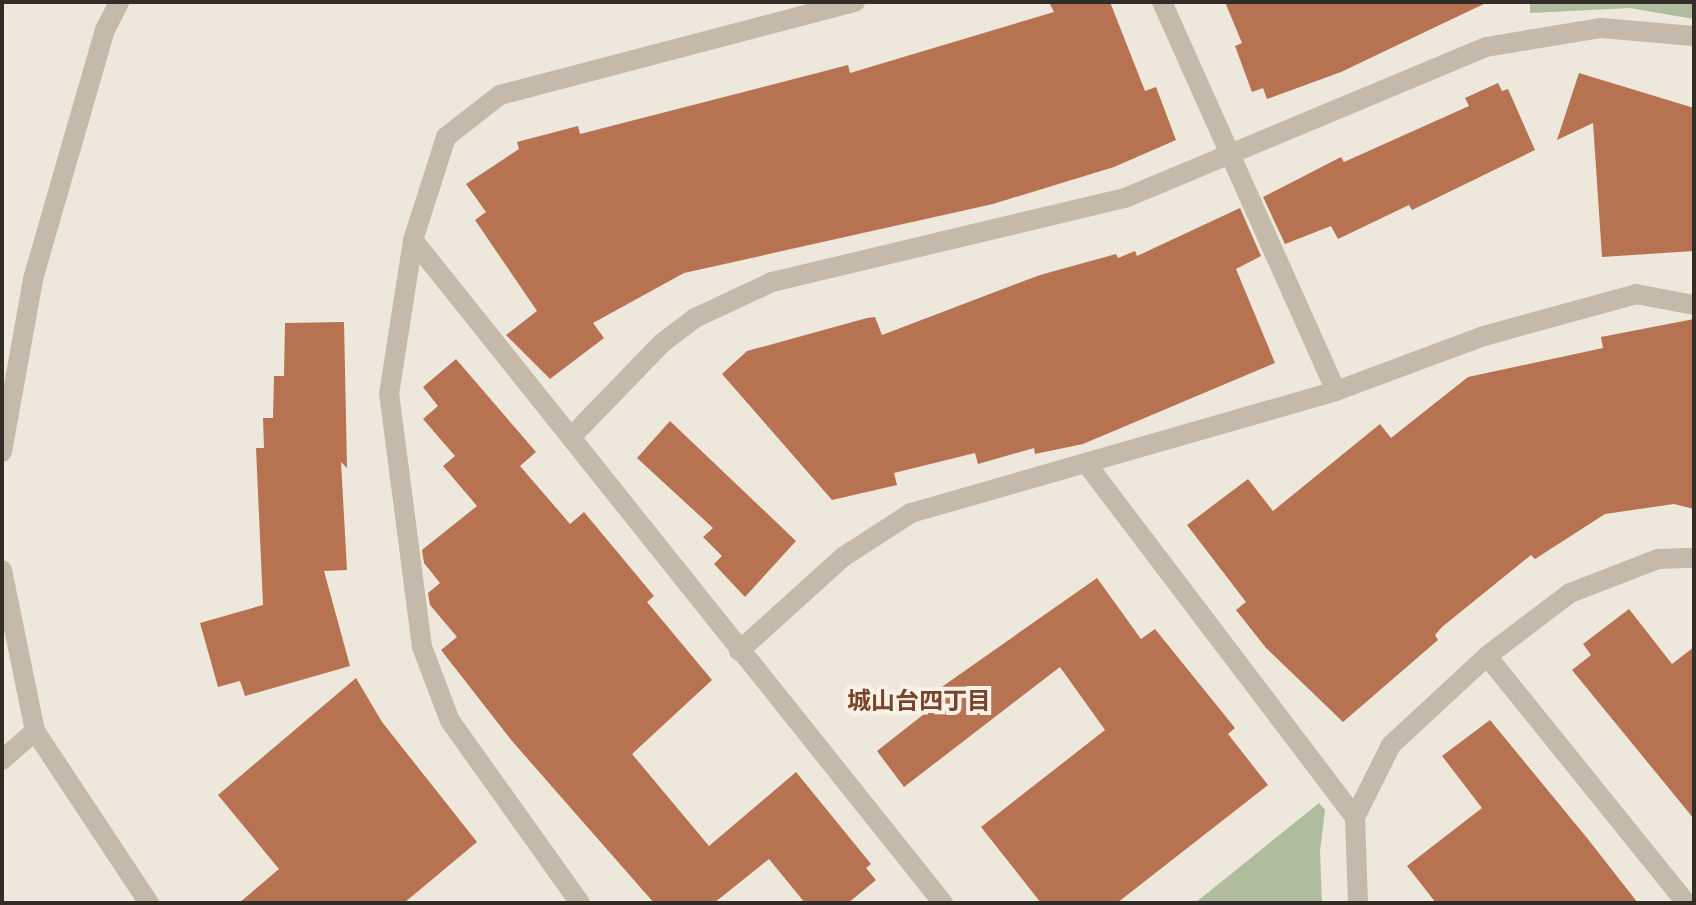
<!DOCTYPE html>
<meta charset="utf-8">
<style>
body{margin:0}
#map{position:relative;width:1696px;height:905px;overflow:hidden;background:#eee7dc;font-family:Arial,"Noto Sans JP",sans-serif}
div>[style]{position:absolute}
.green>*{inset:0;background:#afbc9e}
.building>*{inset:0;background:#b77351}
.minor>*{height:20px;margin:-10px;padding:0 10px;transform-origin:10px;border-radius:10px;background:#c5b9a9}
span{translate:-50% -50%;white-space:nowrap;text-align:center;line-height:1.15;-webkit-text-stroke:8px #f7f1e7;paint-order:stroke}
.neighbourhood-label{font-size:24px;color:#78452b;font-weight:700}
.frame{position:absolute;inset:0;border:4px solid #332d28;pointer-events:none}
</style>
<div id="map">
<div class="green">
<i style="clip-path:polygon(1530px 2px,1694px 2px,1694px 19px,1630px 8px,1530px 13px)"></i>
<i style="clip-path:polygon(1319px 803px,1325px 810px,1320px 851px,1322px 903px,1195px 903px)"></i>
</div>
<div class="building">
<i style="clip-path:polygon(1049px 2px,1110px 2px,1145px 91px,1156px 87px,1176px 140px,1114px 167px,993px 204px,684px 273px,593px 323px,604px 338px,550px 379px,506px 335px,537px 311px,475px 220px,486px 212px,466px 184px,519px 149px,517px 142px,578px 126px,580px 134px,848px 65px,850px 73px,1054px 12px)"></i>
<i style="clip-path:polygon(1225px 2px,1488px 2px,1341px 72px,1267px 99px,1263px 88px,1252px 92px,1235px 46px,1242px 43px)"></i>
<i style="clip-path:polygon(1579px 73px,1694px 108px,1694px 251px,1602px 257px,1593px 123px,1557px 140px)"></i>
<i style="clip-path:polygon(1498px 83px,1502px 91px,1508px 89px,1535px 150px,1412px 210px,1409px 205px,1338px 239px,1331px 226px,1285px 244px,1263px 197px,1341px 157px,1344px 162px,1469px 106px,1465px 98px)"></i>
<i style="clip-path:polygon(1240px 208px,1261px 256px,1236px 269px,1275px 363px,1083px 444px,1035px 454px,1034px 448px,978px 464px,975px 453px,894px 473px,897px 485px,832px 500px,722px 374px,747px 351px,867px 318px,875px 317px,882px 335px,1040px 275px,1116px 254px,1118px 258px,1135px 251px,1137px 256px)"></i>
<i style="clip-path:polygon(1694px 319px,1694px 509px,1674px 504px,1605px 514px,1535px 559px,1531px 555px,1442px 627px,1435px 635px,1438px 640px,1343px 722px,1266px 648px,1236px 610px,1246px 602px,1187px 525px,1248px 479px,1273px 511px,1380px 424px,1391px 438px,1468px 377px,1603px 348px,1601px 337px)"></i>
<i style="clip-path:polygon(344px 322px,347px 468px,341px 462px,347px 570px,324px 571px,350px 666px,245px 696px,240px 681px,218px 687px,200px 623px,263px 605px,256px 448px,264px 448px,263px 418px,273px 418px,274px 376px,284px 376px,285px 323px)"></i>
<i style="clip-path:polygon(456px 359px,536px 452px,520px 466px,570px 524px,584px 512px,654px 596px,647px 602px,712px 680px,632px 754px,709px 846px,796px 772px,871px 864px,866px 868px,876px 880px,848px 903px,805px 903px,769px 859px,714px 903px,654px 903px,512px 741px,441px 650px,457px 637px,430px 605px,428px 593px,440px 583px,424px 563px,422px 550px,477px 506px,443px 466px,455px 456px,423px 419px,438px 406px,423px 387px)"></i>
<i style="clip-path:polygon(670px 421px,796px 541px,745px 597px,714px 564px,722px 556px,703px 537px,713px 528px,637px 458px)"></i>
<i style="clip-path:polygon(1097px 578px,1141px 639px,1155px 629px,1235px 728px,1228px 734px,1268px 785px,1117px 903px,1041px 903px,981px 827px,1105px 730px,1060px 667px,904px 787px,877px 751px,933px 707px,926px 698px)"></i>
<i style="clip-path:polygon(1629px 609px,1672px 664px,1694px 647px,1694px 819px,1572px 670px,1591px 655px,1583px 644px)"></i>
<i style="clip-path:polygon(356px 678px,382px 722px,477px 842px,404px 903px,239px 903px,279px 869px,218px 795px)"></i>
<i style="clip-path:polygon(1490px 720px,1587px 838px,1638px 903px,1436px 903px,1407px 866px,1482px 808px,1442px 756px)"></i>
</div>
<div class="minor">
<i style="left:1162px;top:2px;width:426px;rotate:65.9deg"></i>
<i style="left:413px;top:240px;width:849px;rotate:51.36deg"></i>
<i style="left:573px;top:435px;width:128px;rotate:-45.9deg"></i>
<i style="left:662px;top:343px;width:41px;rotate:-37.1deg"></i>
<i style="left:695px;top:318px;width:85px;rotate:-25.1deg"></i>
<i style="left:772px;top:282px;width:363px;rotate:-13.4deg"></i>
<i style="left:1125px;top:198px;width:391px;rotate:-22.7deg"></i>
<i style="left:1486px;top:47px;width:117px;rotate:-9.4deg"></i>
<i style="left:1601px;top:28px;width:93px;rotate:4.9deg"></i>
<i style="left:2px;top:452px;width:176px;rotate:-79.8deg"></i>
<i style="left:33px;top:279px;width:259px;rotate:-73.9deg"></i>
<i style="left:105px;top:30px;width:31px;rotate:-63deg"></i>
<i style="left:1086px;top:463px;width:445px;rotate:52.8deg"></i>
<i style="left:2px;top:570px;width:164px;rotate:78.4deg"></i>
<i style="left:35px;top:731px;width:206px;rotate:56.5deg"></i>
<i style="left:739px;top:651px;width:140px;rotate:-42.1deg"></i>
<i style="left:843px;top:557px;width:81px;rotate:-32.9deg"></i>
<i style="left:911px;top:513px;width:442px;rotate:-16deg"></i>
<i style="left:1336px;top:391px;width:158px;rotate:-20.4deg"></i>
<i style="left:1484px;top:336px;width:158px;rotate:-15.4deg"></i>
<i style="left:1636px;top:294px;width:59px;rotate:10.7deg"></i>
<i style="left:1487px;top:656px;width:317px;rotate:51.1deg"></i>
<i style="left:2px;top:760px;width:44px;rotate:-41.3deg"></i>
<i style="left:580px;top:903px;width:224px;rotate:-125.5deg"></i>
<i style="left:450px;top:721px;width:79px;rotate:-110.7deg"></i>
<i style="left:422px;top:647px;width:255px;rotate:-97.4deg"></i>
<i style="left:389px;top:394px;width:156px;rotate:-81.1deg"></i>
<i style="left:413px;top:240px;width:108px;rotate:-72.2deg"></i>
<i style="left:446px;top:137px;width:68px;rotate:-37.9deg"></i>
<i style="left:500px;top:95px;width:367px;rotate:-14.7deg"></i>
<i style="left:1358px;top:903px;width:86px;rotate:-92deg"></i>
<i style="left:1355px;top:817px;width:80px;rotate:-63.4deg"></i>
<i style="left:1391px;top:745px;width:131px;rotate:-42.8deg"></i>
<i style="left:1487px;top:656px;width:104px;rotate:-37.2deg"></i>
<i style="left:1570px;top:593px;width:94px;rotate:-21.1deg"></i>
<i style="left:1658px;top:559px;width:36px;rotate:-2deg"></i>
</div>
<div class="neighbourhood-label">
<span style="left:919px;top:701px">城山台四丁目</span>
</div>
<div class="frame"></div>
</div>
